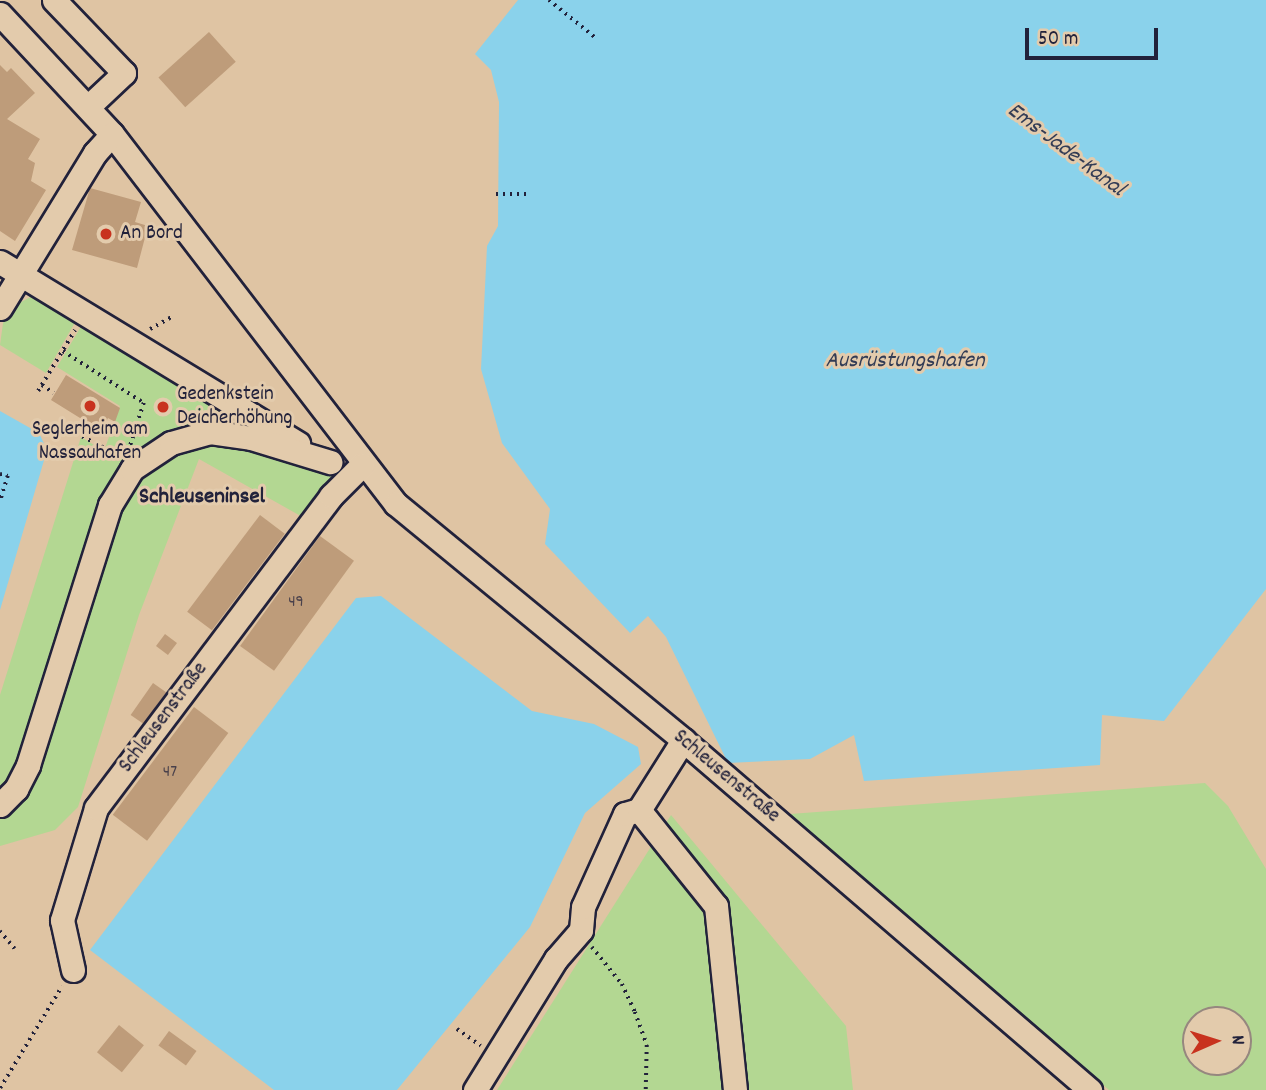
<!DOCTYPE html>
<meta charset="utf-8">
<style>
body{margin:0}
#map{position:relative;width:1266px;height:1090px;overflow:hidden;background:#dfc4a3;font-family:Dekko,sans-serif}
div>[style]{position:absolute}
.green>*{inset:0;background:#b3d792}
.water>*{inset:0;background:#8ad2eb}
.building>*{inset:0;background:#be9c7a;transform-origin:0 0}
.path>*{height:3.5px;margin-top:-1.75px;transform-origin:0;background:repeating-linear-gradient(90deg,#22223b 0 2px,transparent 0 7px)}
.roads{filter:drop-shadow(2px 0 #22223b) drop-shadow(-2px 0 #22223b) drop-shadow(0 2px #22223b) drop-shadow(0 -2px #22223b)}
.minor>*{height:23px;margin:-11.5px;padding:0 11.5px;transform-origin:11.5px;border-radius:11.5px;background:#e3cbac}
.dots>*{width:19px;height:19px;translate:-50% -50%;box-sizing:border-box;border:4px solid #e3cbac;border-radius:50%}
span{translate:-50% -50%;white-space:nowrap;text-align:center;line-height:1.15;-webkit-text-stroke:6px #e3cbac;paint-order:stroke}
.number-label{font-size:18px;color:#49404b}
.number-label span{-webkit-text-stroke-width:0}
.poi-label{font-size:21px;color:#22223b}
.left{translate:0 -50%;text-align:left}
.street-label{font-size:21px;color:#22223b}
.water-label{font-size:23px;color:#323c55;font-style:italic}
.neighbourhood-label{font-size:23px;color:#22223b;font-weight:700}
.north{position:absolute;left:1182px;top:1006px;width:70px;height:70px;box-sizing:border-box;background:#e3cbac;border:2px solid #96877f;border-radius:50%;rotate:87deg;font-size:19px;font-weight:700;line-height:28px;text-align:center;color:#22223b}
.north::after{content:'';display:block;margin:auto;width:24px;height:32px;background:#c8321e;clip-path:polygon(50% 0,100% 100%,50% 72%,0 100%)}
.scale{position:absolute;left:1025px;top:28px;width:133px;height:32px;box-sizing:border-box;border:4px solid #22223b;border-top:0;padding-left:9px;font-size:21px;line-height:24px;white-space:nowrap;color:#22223b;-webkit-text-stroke:5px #e3cbac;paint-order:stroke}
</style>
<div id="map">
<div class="green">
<i style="clip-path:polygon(36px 294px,77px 319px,46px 373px,0 345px,3px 323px,12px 307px)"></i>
<i style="clip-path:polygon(83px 323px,336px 470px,306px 519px,199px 459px,139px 615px,78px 807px,55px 830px,0 846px,0 695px,81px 437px,104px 451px,120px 406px,57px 367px)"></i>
<i style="clip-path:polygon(evenodd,1205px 783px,1228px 806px,1266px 869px,1266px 1090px,1109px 1090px,790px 814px,1205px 783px,1196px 1020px,1238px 1020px,1238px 1062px,1196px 1062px,1196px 1020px)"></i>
<i style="clip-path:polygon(671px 815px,846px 1026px,853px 1090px,497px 1090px)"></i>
</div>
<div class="water">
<i style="clip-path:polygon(518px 0,1266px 0,1266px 589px,1164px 721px,1102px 715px,1100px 765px,864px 781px,854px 735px,810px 759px,728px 763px,666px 637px,648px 616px,630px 633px,545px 544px,550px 509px,502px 443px,481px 369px,487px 246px,498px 226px,499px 102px,491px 70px,475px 54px)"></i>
<i style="clip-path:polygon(0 411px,39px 433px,47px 450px,0 610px)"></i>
<i style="clip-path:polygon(381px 596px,532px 711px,594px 724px,638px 747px,641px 764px,585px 813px,530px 927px,397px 1090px,274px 1090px,90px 950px,356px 598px)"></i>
</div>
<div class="building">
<i style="left:209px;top:32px;width:40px;height:68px;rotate:48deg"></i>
<i style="clip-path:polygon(0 65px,7px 72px,11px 68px,35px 93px,7px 119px,40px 139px,28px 159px,35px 163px,31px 181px,46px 190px,15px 241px,0 231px)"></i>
<i style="clip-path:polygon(90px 188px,141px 202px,135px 222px,148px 226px,137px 268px,72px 250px)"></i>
<i style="clip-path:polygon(66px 375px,120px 408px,115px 422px,108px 418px,101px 431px,51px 400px)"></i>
<i style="left:260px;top:515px;width:31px;height:121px;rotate:37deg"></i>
<i style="left:320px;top:536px;width:42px;height:136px;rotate:36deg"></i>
<i style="left:165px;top:634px;width:15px;height:15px;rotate:37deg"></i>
<i style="left:153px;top:683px;width:16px;height:39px;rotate:35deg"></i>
<i style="left:194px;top:707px;width:43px;height:135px;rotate:37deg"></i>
<i style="left:119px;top:1025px;width:32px;height:35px;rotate:39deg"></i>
<i style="left:169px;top:1031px;width:34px;height:18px;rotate:36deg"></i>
</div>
<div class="path">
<i style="left:549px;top:0;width:60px;rotate:39deg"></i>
<i style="left:496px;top:194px;width:33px"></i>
<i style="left:150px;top:329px;width:26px;rotate:-29deg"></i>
<i style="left:63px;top:351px;width:96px;rotate:32.7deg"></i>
<i style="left:144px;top:403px;width:46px;rotate:107.7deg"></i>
<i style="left:42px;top:385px;width:14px;rotate:34deg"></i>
<i style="left:38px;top:391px;width:71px;rotate:-58.8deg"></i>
<i style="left:70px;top:430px;width:54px;rotate:27.5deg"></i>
<i style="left:0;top:474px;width:8px;rotate:14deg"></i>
<i style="left:8px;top:476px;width:27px;rotate:107deg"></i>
<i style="left:0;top:931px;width:23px;rotate:50deg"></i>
<i style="left:592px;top:947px;width:48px;rotate:51deg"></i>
<i style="left:622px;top:984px;width:31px;rotate:65deg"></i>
<i style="left:635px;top:1012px;width:35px;rotate:70deg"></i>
<i style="left:647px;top:1045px;width:45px;rotate:91.3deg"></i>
<i style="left:457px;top:1029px;width:29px;rotate:35deg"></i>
<i style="left:0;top:1088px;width:119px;rotate:-58.7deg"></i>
</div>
<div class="roads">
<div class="minor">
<i style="left:54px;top:0;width:101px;rotate:46.2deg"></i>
<i style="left:124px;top:73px;width:48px;rotate:136.7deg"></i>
<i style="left:0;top:14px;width:164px;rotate:47deg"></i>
<i style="left:112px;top:134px;width:466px;rotate:52.5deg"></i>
<i style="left:396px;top:504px;width:372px;rotate:39.4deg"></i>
<i style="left:683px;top:740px;width:537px;rotate:40.69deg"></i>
<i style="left:0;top:262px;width:349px;rotate:31.3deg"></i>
<i style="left:0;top:308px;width:182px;rotate:-58.5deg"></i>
<i style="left:95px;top:153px;width:25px;rotate:-48deg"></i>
<i style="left:0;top:805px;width:23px;rotate:-45deg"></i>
<i style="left:16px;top:789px;width:27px;rotate:-63deg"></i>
<i style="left:28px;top:765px;width:273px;rotate:-72.5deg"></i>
<i style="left:110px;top:505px;width:42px;rotate:-58.6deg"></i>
<i style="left:132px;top:469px;width:47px;rotate:-33.7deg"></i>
<i style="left:171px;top:443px;width:41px;rotate:-15.8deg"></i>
<i style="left:210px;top:432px;width:41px;rotate:8.3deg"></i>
<i style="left:251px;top:438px;width:83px;rotate:16.9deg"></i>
<i style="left:639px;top:810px;width:123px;rotate:51.3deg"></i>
<i style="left:716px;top:906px;width:185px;rotate:84.1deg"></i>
<i style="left:73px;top:970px;width:51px;rotate:-102.4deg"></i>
<i style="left:62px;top:920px;width:117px;rotate:-73.1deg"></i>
<i style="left:96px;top:808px;width:391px;rotate:-53deg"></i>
<i style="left:331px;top:496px;width:44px;rotate:-45deg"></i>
<i style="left:475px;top:1090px;width:154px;rotate:-58.3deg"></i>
<i style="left:556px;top:959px;width:38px;rotate:-49deg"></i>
<i style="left:581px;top:930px;width:23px;rotate:-85deg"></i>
<i style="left:583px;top:907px;width:102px;rotate:-65.7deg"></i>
<i style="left:625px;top:814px;width:15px;rotate:-16deg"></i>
<i style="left:639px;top:810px;width:83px;rotate:-57.8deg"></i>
</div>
</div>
<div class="dots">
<i style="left:106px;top:234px;background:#c8321e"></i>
<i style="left:90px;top:406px;background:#c8321e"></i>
<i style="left:163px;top:407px;background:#c8321e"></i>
</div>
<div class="number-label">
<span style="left:296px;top:603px">49</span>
<span style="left:170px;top:773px">47</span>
</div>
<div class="poi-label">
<span class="left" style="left:120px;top:234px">An Bord</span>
<span class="left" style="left:177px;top:407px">Gedenkstein<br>Deicherhöhung</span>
<span style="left:90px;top:442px">Seglerheim am<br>Nassauhafen</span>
</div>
<div class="street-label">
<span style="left:164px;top:718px;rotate:-53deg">Schleusenstraße</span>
<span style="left:726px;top:777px;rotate:40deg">Schleusenstraße</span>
</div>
<div class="water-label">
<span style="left:1065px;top:151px;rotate:37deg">Ems-Jade-Kanal</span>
<span style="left:905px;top:362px">Ausrüstungshafen</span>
</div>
<div class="neighbourhood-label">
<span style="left:202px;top:498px">Schleuseninsel</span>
</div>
<div class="north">N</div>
<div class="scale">50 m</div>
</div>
